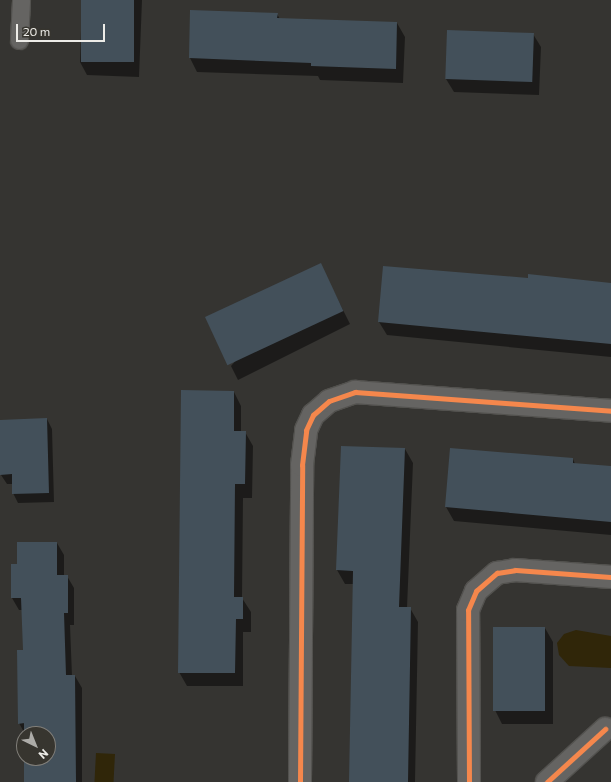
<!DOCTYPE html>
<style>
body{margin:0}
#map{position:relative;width:611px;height:782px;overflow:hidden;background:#353431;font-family:Commissioner,sans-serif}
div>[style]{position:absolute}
.water>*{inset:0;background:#302609;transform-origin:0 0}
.shadow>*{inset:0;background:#0007}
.building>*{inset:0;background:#43505a;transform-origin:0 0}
.roads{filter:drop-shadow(1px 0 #53524f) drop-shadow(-1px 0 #53524f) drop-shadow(0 1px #53524f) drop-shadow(0 -1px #53524f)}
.lane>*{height:17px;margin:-8.5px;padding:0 8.5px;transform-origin:8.5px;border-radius:8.5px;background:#656462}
.street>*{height:22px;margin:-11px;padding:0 11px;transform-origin:11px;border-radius:11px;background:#656462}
.cycleway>*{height:5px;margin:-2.5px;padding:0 2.5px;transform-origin:2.5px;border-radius:2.5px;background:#f5874c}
span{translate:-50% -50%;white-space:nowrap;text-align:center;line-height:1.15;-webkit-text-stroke:3.5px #37352f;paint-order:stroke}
.north{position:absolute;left:16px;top:726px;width:40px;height:40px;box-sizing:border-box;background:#37352f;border:1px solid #807e79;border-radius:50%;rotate:137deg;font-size:11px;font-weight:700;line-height:16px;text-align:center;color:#edece8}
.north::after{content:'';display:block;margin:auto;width:14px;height:18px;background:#adaca8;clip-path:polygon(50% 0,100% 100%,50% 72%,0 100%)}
.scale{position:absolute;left:16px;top:24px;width:89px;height:18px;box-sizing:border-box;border:2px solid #edece8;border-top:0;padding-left:5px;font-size:12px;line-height:14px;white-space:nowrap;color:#edece8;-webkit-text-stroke:3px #37352f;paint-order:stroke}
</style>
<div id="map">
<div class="water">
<i style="clip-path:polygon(576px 630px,611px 636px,611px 668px,569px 666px,559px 655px,557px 643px,564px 634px)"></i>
<i style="left:96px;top:753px;width:19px;height:29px;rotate:3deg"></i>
</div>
<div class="shadow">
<i style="clip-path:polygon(82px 0,142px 0,139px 77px,87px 75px,80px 62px)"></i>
<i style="clip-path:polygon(191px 11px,277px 14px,280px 19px,397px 23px,405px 37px,403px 83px,320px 80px,318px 76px,197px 72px,190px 58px)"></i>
<i style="clip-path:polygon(533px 34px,541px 47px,539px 95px,454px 92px,446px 79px)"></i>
<i style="clip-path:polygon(320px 264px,350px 324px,238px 380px,231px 366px)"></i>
<i style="clip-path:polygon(529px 279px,611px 284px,611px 357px,387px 335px,379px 322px)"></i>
<i style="clip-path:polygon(234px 392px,241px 406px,241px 432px,245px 432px,253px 446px,252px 498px,243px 498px,242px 598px,251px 612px,251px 632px,243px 632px,243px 686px,187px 686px,179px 672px)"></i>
<i style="clip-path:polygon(47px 419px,52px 429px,54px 502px,18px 503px,13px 493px,13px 484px,7px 484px,1px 475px,0 421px)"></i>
<i style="clip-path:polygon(405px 449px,413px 463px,407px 608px,410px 608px,418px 622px,415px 782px,350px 782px,354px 584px,345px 584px,337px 570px)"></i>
<i style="clip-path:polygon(573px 459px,575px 464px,611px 467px,611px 535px,454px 521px,446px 507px)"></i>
<i style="clip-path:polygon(57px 543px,64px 555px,64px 576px,67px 576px,74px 588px,74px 625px,70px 625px,72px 676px,75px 676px,82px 688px,82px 782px,25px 782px,25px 758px,48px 758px,48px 734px,25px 734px,19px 723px,24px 651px,23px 610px,19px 610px,12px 598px,18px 565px)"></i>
<i style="clip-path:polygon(545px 628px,553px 642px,553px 724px,502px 724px,495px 710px)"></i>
</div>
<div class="building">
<i style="left:81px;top:0;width:53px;height:62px"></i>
<i style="clip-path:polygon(190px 10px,278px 13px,277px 18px,397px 22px,396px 69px,311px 66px,311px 63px,189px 58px)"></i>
<i style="left:447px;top:30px;width:87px;height:49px;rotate:2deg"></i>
<i style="left:321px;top:263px;width:53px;height:128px;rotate:65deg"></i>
<i style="clip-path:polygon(383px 266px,528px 278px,528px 274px,611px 283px,611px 344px,378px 322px)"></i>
<i style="clip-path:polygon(181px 390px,234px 391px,234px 431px,246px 431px,245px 484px,235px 484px,234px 597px,243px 597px,243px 619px,236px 619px,235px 673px,178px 673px)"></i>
<i style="clip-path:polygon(47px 418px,49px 493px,12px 494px,12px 474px,0 475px,0 420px)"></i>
<i style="clip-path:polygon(341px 446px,405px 448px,399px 607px,411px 607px,408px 782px,349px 782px,353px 571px,336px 570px)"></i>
<i style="clip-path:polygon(450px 448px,573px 458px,573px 463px,611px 466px,611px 522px,445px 507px)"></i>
<i style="clip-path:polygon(evenodd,17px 542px,57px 542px,57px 575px,68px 575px,68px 613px,64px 613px,66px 675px,75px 675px,76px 782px,24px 782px,24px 723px,18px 724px,17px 650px,23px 650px,21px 598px,11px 598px,11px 564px,17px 564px,17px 542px,24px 734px,48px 734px,48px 758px,24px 758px,24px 734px)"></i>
<i style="left:493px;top:627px;width:52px;height:84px"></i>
</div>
<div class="roads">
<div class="lane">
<i style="left:19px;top:40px;width:40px;rotate:-87.1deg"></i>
</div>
<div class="street">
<i style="left:300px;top:782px;width:317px;rotate:-89.6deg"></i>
<i style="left:302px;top:465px;width:35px;rotate:-83deg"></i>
<i style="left:306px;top:430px;width:17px;rotate:-65deg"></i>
<i style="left:313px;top:415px;width:21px;rotate:-41deg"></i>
<i style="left:329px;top:401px;width:28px;rotate:-19deg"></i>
<i style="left:355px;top:392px;width:257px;rotate:4.2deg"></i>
<i style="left:469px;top:782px;width:172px;rotate:-90.3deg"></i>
<i style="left:468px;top:610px;width:21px;rotate:-67deg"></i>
<i style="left:476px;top:591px;width:28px;rotate:-41deg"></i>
<i style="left:497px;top:573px;width:18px;rotate:-9deg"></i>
<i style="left:515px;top:570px;width:96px;rotate:4.2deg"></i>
<i style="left:547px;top:782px;width:79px;rotate:-42.4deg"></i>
</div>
</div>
<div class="cycleway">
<i style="left:300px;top:782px;width:317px;rotate:-89.6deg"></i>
<i style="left:302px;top:465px;width:35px;rotate:-83deg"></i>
<i style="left:306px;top:430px;width:17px;rotate:-65deg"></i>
<i style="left:313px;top:415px;width:21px;rotate:-41deg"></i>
<i style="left:329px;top:401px;width:28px;rotate:-19deg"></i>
<i style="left:355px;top:392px;width:257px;rotate:4.2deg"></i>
<i style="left:469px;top:782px;width:172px;rotate:-90.3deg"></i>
<i style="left:468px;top:610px;width:21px;rotate:-67deg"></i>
<i style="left:476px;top:591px;width:28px;rotate:-41deg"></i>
<i style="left:497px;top:573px;width:18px;rotate:-9deg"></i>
<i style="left:515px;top:570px;width:96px;rotate:4.2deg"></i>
<i style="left:547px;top:782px;width:79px;rotate:-42.4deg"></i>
</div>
<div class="north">N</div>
<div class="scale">20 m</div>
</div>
